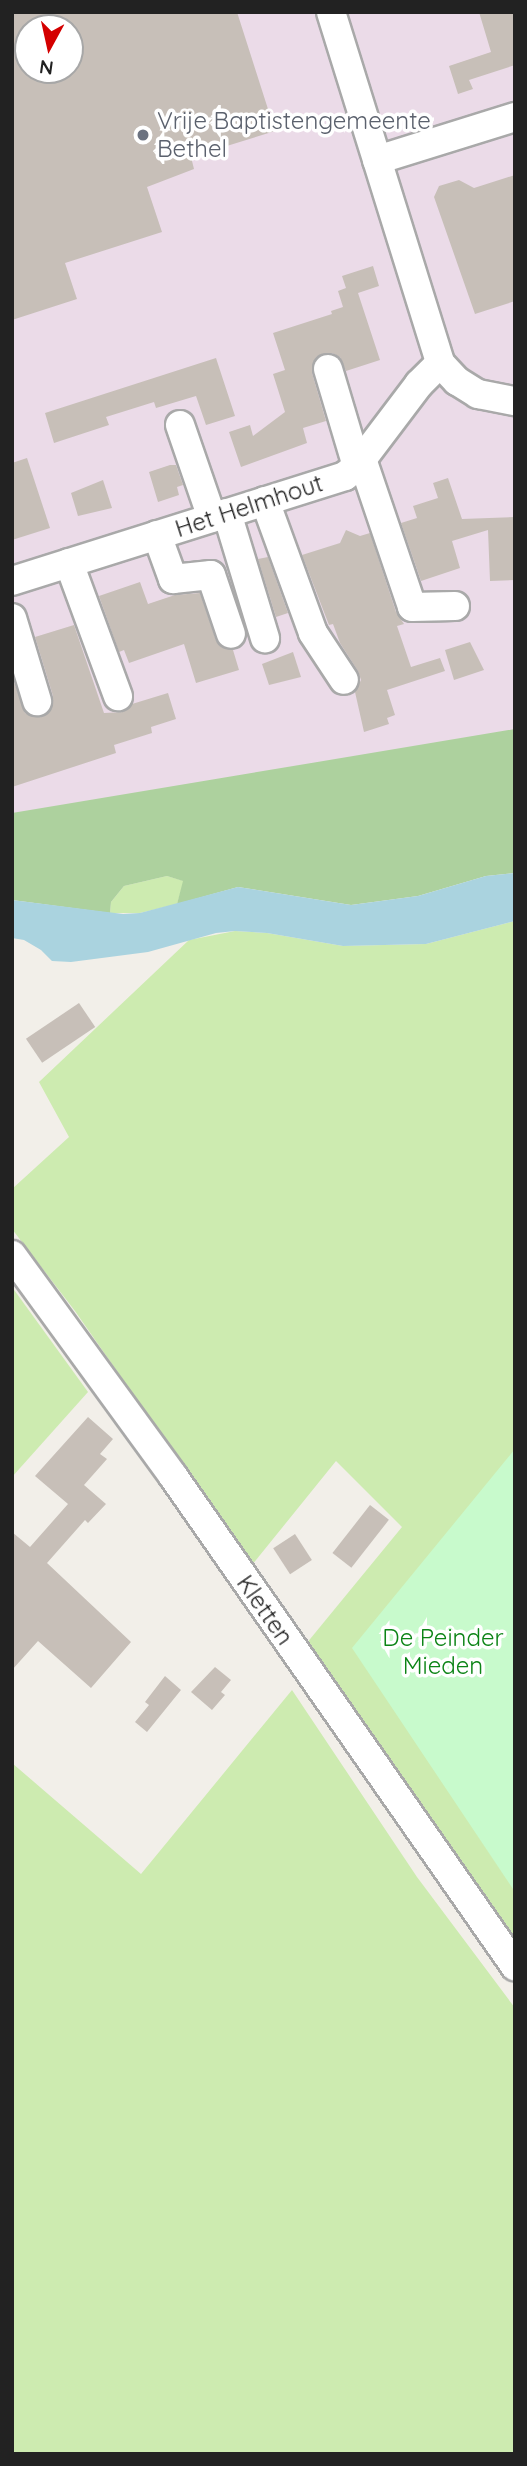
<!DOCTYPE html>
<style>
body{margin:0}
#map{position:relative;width:527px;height:2466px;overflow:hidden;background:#f2efe9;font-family:Quicksand,sans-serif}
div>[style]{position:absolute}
.industrial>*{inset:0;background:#ebdbe8}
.grass>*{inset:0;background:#cdebb0}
.forest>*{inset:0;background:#add19e}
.park>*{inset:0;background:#c8facc}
.water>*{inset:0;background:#aad3df}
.building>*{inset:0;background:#c7bfb8;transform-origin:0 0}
.roads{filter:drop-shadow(2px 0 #a9a9a9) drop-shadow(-2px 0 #a9a9a9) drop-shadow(0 2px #a9a9a9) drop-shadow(0 -2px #a9a9a9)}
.minor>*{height:28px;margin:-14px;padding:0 14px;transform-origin:14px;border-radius:14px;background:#fff}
.dots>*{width:19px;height:19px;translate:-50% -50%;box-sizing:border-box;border:4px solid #fff;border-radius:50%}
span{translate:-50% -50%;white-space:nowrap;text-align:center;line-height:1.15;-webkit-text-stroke:7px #fff;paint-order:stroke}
.worship-label{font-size:24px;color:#5b616d}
.left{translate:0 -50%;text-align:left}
.street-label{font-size:24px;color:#222}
.park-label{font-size:24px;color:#0c8416}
.frame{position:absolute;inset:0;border:14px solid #222;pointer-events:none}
.north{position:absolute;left:14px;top:14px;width:70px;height:70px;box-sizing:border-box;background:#fff;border:2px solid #a7a7a7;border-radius:50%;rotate:188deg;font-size:19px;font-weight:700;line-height:28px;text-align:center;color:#222}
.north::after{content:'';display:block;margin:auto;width:24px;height:32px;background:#d40000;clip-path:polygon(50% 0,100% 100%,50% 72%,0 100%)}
</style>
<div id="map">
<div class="industrial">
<i style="clip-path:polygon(evenodd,12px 12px,515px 12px,515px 772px,12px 832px,12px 12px,28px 28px,70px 28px,70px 70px,28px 70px,28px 28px)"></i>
</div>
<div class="grass">
<i style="clip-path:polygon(167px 876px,184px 881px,177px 904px,140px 913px,110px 913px,111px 902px,124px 886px)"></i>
<i style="clip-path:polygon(515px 921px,515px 1941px,306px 1644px,402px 1527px,336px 1461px,252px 1565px,75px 1311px,12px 1229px,12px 1189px,69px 1137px,39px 1082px,189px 940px,235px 931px,267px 933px,343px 946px,426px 944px)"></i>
<i style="clip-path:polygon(12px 1287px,88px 1392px,12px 1477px)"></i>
<i style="clip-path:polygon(292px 1690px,417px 1877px,515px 2008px,515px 2454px,12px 2454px,12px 1763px,141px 1874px)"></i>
</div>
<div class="forest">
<i style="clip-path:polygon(515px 729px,514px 873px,486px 876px,418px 896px,351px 905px,238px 887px,177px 904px,183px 881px,167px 876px,124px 886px,111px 902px,110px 913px,12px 900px,12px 813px)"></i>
</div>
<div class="park">
<i style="clip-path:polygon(515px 1449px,515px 1892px,352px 1648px)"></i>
</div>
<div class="water">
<i style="clip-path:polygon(515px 873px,515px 921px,426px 944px,343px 946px,267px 933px,235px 931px,216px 933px,148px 952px,71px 962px,52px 961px,41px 950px,24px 940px,12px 938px,12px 900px,123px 914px,140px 913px,238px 887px,351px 905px,418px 896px,486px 876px)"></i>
</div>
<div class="building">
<i style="clip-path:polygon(evenodd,12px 12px,237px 12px,275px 131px,191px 157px,194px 169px,147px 187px,162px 232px,65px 263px,77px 299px,12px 320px,12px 12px,28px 28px,70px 28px,70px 70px,28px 70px,28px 28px)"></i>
<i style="clip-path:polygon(479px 12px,515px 12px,515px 65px,469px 80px,473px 89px,458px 94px,449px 66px,491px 52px)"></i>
<i style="clip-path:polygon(515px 175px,515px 301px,475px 314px,434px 197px,439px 186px,459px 180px,474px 188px)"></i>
<i style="clip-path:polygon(373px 266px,379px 286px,358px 293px,380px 360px,346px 371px,340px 357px,332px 353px,316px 357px,312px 373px,326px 421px,303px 428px,307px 443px,241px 467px,229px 432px,250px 425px,253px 436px,285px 412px,273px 374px,285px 370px,273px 333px,332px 314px,331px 311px,343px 307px,338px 291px,346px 288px,342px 276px)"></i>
<i style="clip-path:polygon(216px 358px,235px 416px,206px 425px,196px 396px,156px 408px,154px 402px,106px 417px,109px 425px,54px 443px,45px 413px)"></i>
<i style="clip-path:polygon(27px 458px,50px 528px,12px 540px,12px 463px)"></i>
<i style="clip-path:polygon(170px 465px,176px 465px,183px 485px,177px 487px,179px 495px,158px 502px,149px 472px)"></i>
<i style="clip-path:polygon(448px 478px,462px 519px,515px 517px,515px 580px,490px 581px,488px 530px,452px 541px,460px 568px,421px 581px,401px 523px,417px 518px,413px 506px,438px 498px,433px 483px)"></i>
<i style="clip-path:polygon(103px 480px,112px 508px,78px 516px,71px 493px)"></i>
<i style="clip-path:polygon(346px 530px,360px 536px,370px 533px,396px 612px,404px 624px,397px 626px,411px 667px,440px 658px,445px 671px,387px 690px,395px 715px,387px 718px,389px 724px,364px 732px,355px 692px,361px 680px,358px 671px,340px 643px,333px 624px,329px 625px,302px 555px,340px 543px)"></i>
<i style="clip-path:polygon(268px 557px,288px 613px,276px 617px,258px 559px)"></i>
<i style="clip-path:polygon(140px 582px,148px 604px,175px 595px,200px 593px,216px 640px,221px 647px,233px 650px,239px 670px,196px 683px,184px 644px,129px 663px,124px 650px,119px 652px,99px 596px)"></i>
<i style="clip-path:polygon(74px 625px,104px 713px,123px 712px,132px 704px,168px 693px,176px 719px,151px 727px,152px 733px,114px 745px,116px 753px,12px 787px,12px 676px,25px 713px,34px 717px,49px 713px,53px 696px,35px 637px)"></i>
<i style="clip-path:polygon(470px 642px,484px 670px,454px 680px,445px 650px)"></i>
<i style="clip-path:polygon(293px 652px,301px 677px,269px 685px,262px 664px)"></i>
<i style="left:79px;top:1003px;width:29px;height:64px;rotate:56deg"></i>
<i style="clip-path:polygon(88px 1417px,113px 1439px,100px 1454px,107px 1459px,84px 1485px,106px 1504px,88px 1523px,85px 1520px,47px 1563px,131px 1642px,91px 1688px,38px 1641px,12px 1670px,12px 1532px,30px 1547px,68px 1504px,35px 1476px)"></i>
<i style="left:370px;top:1505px;width:24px;height:61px;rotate:38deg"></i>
<i style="left:295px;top:1534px;width:31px;height:26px;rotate:57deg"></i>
<i style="clip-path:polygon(215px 1667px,231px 1680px,221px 1692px,225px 1695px,212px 1710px,191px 1692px)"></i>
<i style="clip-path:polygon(165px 1676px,181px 1690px,147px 1732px,135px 1722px,149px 1705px,145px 1702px)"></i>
</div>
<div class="roads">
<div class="minor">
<i style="left:331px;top:12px;width:368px;rotate:72.7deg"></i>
<i style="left:440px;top:363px;width:25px;rotate:47deg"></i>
<i style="left:457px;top:381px;width:25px;rotate:32deg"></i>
<i style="left:478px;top:394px;width:38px;rotate:11deg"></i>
<i style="left:377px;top:160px;width:145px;rotate:-17.3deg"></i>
<i style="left:328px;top:369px;width:101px;rotate:73.4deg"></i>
<i style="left:180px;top:425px;width:98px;rotate:71deg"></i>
<i style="left:362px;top:459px;width:156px;rotate:71.3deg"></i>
<i style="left:412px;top:607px;width:43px;rotate:-1.3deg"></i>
<i style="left:265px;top:501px;width:140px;rotate:70deg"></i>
<i style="left:313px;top:633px;width:56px;rotate:56.6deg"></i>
<i style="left:227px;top:513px;width:131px;rotate:73.1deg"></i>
<i style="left:157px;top:535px;width:47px;rotate:70deg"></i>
<i style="left:173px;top:579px;width:38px;rotate:-6deg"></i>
<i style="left:211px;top:575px;width:62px;rotate:71.3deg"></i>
<i style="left:69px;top:563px;width:142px;rotate:69.8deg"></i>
<i style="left:12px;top:581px;width:349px;rotate:-17.5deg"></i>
<i style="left:345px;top:476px;width:16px;rotate:-40deg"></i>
<i style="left:357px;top:466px;width:103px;rotate:-52.9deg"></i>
<i style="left:419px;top:384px;width:30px;rotate:-45deg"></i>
<i style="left:12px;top:618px;width:87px;rotate:73.2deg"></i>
<i style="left:12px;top:1255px;width:273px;rotate:53.9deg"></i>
<i style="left:173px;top:1476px;width:598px;rotate:55.09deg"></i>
</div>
</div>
<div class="dots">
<i style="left:143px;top:135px;background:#6b7280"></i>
</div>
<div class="worship-label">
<span class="left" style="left:157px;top:135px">Vrije Baptistengemeente<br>Bethel</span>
</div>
<div class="street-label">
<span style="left:249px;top:506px;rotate:-18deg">Het Helmhout</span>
<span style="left:265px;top:1610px;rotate:55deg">Kletten</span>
</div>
<div class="park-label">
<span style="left:443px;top:1652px">De Peinder<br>Mieden</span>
</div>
<div class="frame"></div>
<div class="north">N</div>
</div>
